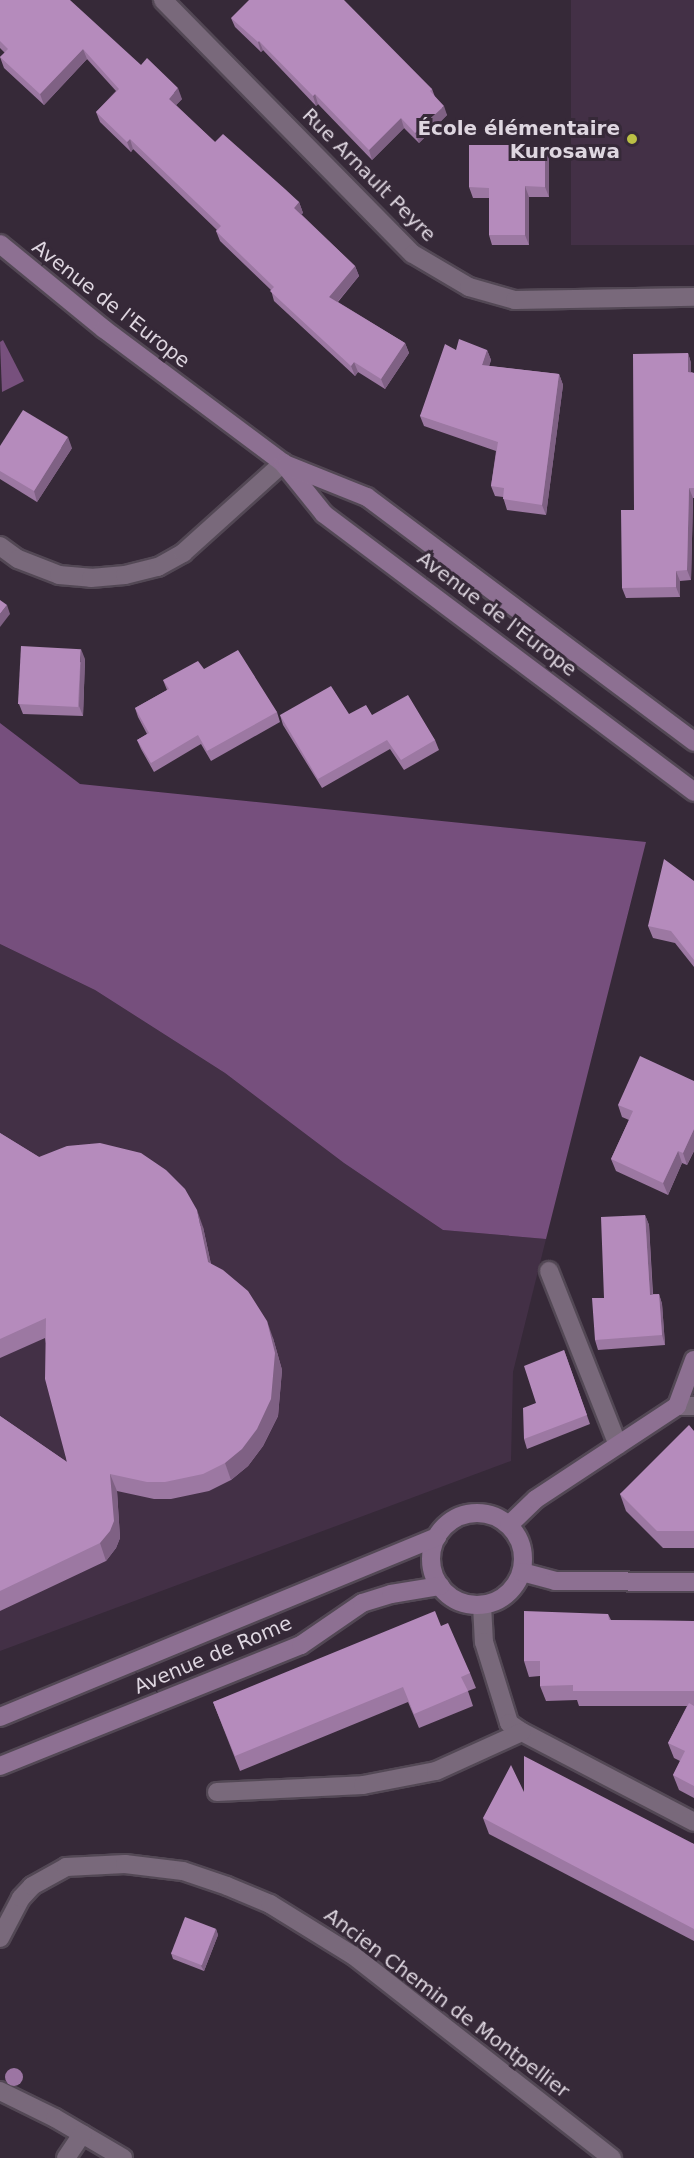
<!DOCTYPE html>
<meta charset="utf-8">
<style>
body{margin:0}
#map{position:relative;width:694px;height:2158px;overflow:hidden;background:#362938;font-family:"DejaVu Sans",sans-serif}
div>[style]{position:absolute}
.built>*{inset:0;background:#433046;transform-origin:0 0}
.forest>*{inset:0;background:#764f7d}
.water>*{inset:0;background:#77507d}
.roads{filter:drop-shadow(2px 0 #534855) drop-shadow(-2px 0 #534855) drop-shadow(0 2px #534855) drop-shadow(0 -2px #534855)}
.lane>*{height:18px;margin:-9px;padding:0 9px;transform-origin:9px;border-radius:9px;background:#79697b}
.street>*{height:18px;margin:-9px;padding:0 9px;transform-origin:9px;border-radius:9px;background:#79697b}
.secondary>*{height:18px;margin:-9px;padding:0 9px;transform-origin:9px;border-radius:9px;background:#8d7092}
.secondary>.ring{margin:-9px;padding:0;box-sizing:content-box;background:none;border:18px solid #8d7092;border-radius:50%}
.trees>*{width:18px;height:18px;margin:-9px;border-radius:50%;background:#9c75a3}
.wall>*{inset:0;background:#9c78a2}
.shaded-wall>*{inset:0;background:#7f6184}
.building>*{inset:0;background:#b58bbc;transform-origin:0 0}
.dots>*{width:16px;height:16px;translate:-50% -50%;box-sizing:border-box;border:3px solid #362938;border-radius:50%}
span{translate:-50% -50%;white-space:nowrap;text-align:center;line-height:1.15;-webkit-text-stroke:6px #362938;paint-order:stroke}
.poi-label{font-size:20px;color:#ded6e0;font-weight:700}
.right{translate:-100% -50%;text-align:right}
.street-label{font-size:20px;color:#ded6e0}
</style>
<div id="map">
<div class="built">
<i style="left:571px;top:0;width:123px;height:245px"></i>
<i style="clip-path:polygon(0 944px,95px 990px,225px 1073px,344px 1163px,443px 1230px,546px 1239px,513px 1372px,511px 1461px,0 1651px)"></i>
</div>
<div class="forest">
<i style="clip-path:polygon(0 723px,80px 784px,646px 842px,546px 1239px,443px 1230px,344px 1163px,225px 1073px,95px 990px,0 944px)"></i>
</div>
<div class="water">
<i style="clip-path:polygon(3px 340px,24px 381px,2px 392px,0 342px)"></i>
</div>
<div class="roads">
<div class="lane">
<i style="left:549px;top:1271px;width:187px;rotate:68.4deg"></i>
<i style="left:0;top:2091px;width:61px;rotate:26.1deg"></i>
<i style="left:55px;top:2118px;width:79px;rotate:30.5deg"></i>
<i style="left:66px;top:2158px;width:29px;rotate:-56deg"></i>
</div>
<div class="street">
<i style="left:163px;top:0;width:356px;rotate:45.5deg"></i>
<i style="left:413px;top:254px;width:65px;rotate:30.5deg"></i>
<i style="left:469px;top:287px;width:48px;rotate:15.8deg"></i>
<i style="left:515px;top:300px;width:179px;rotate:-1deg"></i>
<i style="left:0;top:546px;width:22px;rotate:36deg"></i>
<i style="left:18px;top:559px;width:44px;rotate:21.3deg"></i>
<i style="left:59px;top:575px;width:32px;rotate:5deg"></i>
<i style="left:91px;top:578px;width:34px;rotate:-5deg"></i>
<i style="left:125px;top:575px;width:34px;rotate:-14deg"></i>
<i style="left:158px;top:567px;width:29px;rotate:-29deg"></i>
<i style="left:183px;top:553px;width:135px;rotate:-42deg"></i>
<i style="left:677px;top:1406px;width:17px"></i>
<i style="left:482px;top:1605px;width:37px;rotate:87deg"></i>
<i style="left:484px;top:1642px;width:85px;rotate:72.8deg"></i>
<i style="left:509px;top:1723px;width:16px;rotate:35deg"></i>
<i style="left:522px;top:1732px;width:194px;rotate:27.6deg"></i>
<i style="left:217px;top:1792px;width:146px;rotate:-2.7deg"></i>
<i style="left:363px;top:1785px;width:74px;rotate:-10.9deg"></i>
<i style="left:436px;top:1771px;width:94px;rotate:-24.4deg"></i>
<i style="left:0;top:1938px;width:45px;rotate:-62.3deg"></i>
<i style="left:21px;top:1898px;width:16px;rotate:-47deg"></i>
<i style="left:32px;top:1886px;width:39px;rotate:-29deg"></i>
<i style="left:66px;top:1867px;width:59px;rotate:-2.9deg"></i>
<i style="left:125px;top:1864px;width:58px;rotate:6.9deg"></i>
<i style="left:183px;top:1871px;width:46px;rotate:18.8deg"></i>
<i style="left:227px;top:1886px;width:47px;rotate:22.7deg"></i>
<i style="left:270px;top:1904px;width:99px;rotate:31.8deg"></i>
<i style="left:354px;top:1956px;width:328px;rotate:38.1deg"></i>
</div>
<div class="secondary">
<i style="left:0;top:244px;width:134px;rotate:39.3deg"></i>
<i style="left:104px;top:329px;width:224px;rotate:36.8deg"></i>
<i style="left:283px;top:463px;width:65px;rotate:51.2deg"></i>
<i style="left:324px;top:514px;width:463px;rotate:36.9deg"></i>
<i style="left:287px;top:465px;width:86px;rotate:21.8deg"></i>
<i style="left:367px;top:497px;width:409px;rotate:36.8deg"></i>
<i class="ring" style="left:431px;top:1513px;width:74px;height:74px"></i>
<i style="left:509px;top:1525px;width:37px;rotate:-44deg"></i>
<i style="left:536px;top:1499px;width:169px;rotate:-33.4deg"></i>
<i style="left:677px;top:1406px;width:49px;rotate:-69.7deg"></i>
<i style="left:522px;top:1572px;width:34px;rotate:15deg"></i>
<i style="left:555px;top:1581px;width:139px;rotate:0.4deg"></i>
<i style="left:0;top:1717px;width:473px;rotate:-22.4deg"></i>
<i style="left:0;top:1766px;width:324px;rotate:-21.9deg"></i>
<i style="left:301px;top:1645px;width:74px;rotate:-34.5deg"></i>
<i style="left:362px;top:1603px;width:30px;rotate:-17deg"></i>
<i style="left:391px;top:1594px;width:50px;rotate:-9.3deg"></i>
</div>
</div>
<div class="trees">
<i style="left:14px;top:2077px"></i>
</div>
<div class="wall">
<i style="clip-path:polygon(0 0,141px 65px,182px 99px,176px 105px,215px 142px,299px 202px,303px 213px,301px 214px,355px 266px,359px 276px,338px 302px,405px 343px,409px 353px,385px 389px,358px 372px,355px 376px,274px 301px,271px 290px,220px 241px,216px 231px,217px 230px,133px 149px,131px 152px,100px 122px,96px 112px,116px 91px,87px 59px,44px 105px,4px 68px,0 57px,5px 53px,0 48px)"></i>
<i style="clip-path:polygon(231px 18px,432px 89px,435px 97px,447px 115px,419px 143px,404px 128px,372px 160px,318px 104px,316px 106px,263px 50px,261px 52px,235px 27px)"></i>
<i style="clip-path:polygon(545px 145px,549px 155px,549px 197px,529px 197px,529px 245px,492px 245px,489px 235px,489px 198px,473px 198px,469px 187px)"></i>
<i style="clip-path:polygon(456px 350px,487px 350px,491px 360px,489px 366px,559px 374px,563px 385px,546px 515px,507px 510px,503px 497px,495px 496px,491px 486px,496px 451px,424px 426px,420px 416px)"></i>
<i style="clip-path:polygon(688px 353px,691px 363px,691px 372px,694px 373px,694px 498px,693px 498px,691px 580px,680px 581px,680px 597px,626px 598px,622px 588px,634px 510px)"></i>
<i style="clip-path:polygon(0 446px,72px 448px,37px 502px,0 479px)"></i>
<i style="clip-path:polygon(85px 659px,83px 716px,23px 714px,19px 704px)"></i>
<i style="clip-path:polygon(163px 680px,277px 712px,280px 722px,211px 761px,201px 744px,154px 772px,141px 749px,137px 740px,147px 734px,138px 717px,135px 708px,167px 690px)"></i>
<i style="clip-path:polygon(349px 714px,372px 715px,435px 740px,439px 750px,404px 770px,390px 749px,322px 788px,283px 725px,280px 715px)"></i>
<i style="clip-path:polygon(694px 881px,694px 967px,675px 943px,653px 938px,648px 926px)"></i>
<i style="clip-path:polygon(694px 1081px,694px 1151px,687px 1165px,682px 1163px,668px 1195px,616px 1171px,611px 1159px,629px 1120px,622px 1117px,618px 1105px)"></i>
<i style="clip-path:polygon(0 1133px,39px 1157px,203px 1227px,211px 1264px,273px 1338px,282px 1370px,278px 1416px,263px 1446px,248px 1466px,231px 1480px,209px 1491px,171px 1499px,154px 1499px,117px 1491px,120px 1538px,116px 1548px,106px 1561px,0 1611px,0 1416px,67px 1462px,45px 1338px,0 1358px)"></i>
<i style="clip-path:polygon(645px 1215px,649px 1225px,653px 1294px,659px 1294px,662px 1304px,665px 1345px,598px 1350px,595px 1340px,604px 1298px)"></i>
<i style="clip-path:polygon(564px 1350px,590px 1424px,527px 1449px,524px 1439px,536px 1403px)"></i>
<i style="clip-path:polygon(694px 1431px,694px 1548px,663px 1548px,626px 1511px,620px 1494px)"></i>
<i style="clip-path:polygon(608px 1614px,611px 1620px,694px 1621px,694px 1798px,679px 1790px,673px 1775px,680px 1761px,674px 1758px,668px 1743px,687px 1706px,579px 1706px,577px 1700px,546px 1701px,540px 1686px,540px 1676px,529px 1677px,524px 1661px)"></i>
<i style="clip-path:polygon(441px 1626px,470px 1673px,476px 1688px,468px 1691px,473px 1706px,419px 1728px,408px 1702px,240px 1771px,213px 1702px)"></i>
<i style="clip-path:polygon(524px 1792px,694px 1844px,694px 1941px,489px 1834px,483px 1818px)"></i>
<i style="clip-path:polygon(216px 1929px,218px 1935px,204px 1971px,173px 1959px,171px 1953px)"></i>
</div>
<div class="shaded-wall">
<i style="clip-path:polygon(259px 41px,263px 50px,261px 52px,258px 42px)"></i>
<i style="clip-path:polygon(83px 49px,87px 59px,44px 105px,40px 94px)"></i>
<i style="clip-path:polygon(178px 88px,182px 99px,172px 109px,169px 99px)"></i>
<i style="clip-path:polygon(315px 94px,318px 104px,316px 106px,313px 96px)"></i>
<i style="clip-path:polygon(444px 106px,447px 115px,419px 143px,415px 133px)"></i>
<i style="clip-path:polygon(401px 118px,404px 128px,372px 160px,369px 150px)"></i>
<i style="clip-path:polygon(130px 139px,133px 149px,131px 152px,127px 142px)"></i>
<i style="clip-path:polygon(545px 145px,549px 155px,549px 197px,545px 187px)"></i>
<i style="clip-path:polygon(525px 186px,529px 197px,529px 245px,525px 235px)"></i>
<i style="clip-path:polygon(299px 202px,303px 213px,298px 218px,294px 208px)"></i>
<i style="clip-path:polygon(355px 266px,359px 276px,333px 307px,329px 297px)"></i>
<i style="clip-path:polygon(405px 343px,409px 353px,385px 389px,381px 379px)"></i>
<i style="clip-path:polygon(487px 350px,491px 360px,486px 376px,482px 365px)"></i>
<i style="clip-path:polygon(688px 353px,691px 363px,691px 382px,688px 372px)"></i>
<i style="clip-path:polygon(354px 362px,358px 372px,355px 376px,351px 366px)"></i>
<i style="clip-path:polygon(559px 374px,563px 385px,546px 515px,542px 505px)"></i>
<i style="clip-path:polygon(68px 437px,72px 448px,37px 502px,34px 491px)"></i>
<i style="clip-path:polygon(689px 488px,693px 498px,691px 580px,687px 570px)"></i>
<i style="clip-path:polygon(676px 571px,680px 581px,680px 597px,676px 587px)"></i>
<i style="clip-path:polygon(7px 605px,10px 614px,0 627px,0 614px)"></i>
<i style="clip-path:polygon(81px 649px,85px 659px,83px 716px,79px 706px)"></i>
<i style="clip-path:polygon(694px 1129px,694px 1151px,687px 1165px,683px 1153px)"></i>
<i style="clip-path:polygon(678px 1151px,682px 1163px,668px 1195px,663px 1183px)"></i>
<i style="clip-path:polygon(197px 1210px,203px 1227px,214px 1279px,208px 1262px)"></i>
<i style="clip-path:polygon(645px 1215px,649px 1225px,653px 1304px,650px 1295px)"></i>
<i style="clip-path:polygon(659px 1294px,662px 1304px,665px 1345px,662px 1335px)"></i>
<i style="clip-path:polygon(267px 1321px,273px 1338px,282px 1370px,278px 1416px,263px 1446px,248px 1466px,231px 1480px,225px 1463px)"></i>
<i style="clip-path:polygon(110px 1474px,117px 1491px,120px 1538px,116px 1548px,106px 1561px,100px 1543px)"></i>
<i style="clip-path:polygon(216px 1929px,218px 1935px,204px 1971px,201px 1966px)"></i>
</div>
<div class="building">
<i style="clip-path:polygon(0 0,70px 0,141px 65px,147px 58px,178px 88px,169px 99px,215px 142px,223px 134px,285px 189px,299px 202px,294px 208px,355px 266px,329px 297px,405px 343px,381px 379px,354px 362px,351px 366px,270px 291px,274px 287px,216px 231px,221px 226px,130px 139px,127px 142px,96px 112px,119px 89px,83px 49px,40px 94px,0 57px,8px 49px,0 41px)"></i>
<i style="clip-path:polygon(249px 0,344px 0,432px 89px,430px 91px,444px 106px,415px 133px,401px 118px,369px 150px,315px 94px,313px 96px,259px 41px,258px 42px,231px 18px)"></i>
<i style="clip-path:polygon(469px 145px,545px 145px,545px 187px,525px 186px,525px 235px,489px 235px,489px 188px,469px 187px)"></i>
<i style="clip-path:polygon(459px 339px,487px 350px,482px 365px,559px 374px,542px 505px,503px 499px,504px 488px,491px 486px,498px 442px,420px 416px,445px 344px,456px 350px)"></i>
<i style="clip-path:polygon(688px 353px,688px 372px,694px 373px,694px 488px,689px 488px,687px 570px,676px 571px,676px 587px,622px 588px,621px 510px,634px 510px,633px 354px)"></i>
<i style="clip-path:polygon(23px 410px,68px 437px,34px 491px,0 471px,0 446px)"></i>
<i style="clip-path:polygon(0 600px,7px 605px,0 614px)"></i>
<i style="left:21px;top:646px;width:60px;height:58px;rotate:3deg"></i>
<i style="clip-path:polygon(238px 650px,277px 712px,207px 751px,198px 735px,151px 763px,137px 740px,149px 733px,135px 708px,169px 689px,163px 680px,198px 661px,204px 669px)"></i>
<i style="clip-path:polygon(331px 686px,349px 714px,366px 705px,372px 715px,408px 695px,435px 740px,401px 760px,387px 740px,318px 779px,280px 715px)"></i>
<i style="clip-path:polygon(664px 859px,694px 881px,694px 960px,671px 931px,648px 926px)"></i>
<i style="clip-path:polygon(640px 1056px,694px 1081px,694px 1129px,683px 1153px,678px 1151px,663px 1183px,611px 1159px,633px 1111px,618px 1105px)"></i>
<i style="clip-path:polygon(0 1133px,39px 1157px,67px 1146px,100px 1143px,141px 1153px,166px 1170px,185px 1189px,197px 1210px,208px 1262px,223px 1270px,248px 1291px,267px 1321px,275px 1353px,271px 1399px,257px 1429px,242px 1449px,225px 1463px,203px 1474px,165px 1482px,147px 1482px,110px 1474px,114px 1521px,110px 1531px,100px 1543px,0 1591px,0 1416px,67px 1462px,45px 1379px,46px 1318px,0 1339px)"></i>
<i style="clip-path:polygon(645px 1215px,650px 1295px,659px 1294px,662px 1335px,595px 1340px,592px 1298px,604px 1298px,601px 1217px)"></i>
<i style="clip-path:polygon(564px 1350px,587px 1415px,524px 1439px,523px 1408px,536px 1403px,524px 1366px)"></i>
<i style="clip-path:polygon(689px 1425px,694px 1431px,694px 1531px,657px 1531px,620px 1494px)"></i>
<i style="clip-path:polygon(435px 1611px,441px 1626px,448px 1623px,470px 1673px,461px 1677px,468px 1691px,414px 1714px,403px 1687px,235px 1756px,213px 1702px)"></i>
<i style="clip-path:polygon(524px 1611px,608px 1614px,609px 1620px,694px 1621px,694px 1691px,573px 1691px,573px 1685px,540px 1686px,540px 1661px,524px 1661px)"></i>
<i style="clip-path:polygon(689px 1703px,694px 1706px,694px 1786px,673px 1775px,685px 1751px,668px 1743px)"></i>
<i style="clip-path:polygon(524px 1756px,694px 1844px,694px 1929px,483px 1818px,511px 1765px,524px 1792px)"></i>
<i style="left:185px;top:1917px;width:33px;height:39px;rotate:21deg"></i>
</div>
<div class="dots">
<i style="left:632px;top:139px;background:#bbc045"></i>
</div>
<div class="poi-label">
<span class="right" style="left:620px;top:140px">École élémentaire<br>Kurosawa</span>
</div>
<div class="street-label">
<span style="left:369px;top:175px;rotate:45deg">Rue Arnault Peyre</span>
<span style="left:111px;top:304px;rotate:38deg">Avenue de l'Europe</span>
<span style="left:497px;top:614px;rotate:37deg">Avenue de l'Europe</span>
<span style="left:213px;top:1655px;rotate:-23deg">Avenue de Rome</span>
<span style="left:447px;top:2003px;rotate:37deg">Ancien Chemin de Montpellier</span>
</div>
</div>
